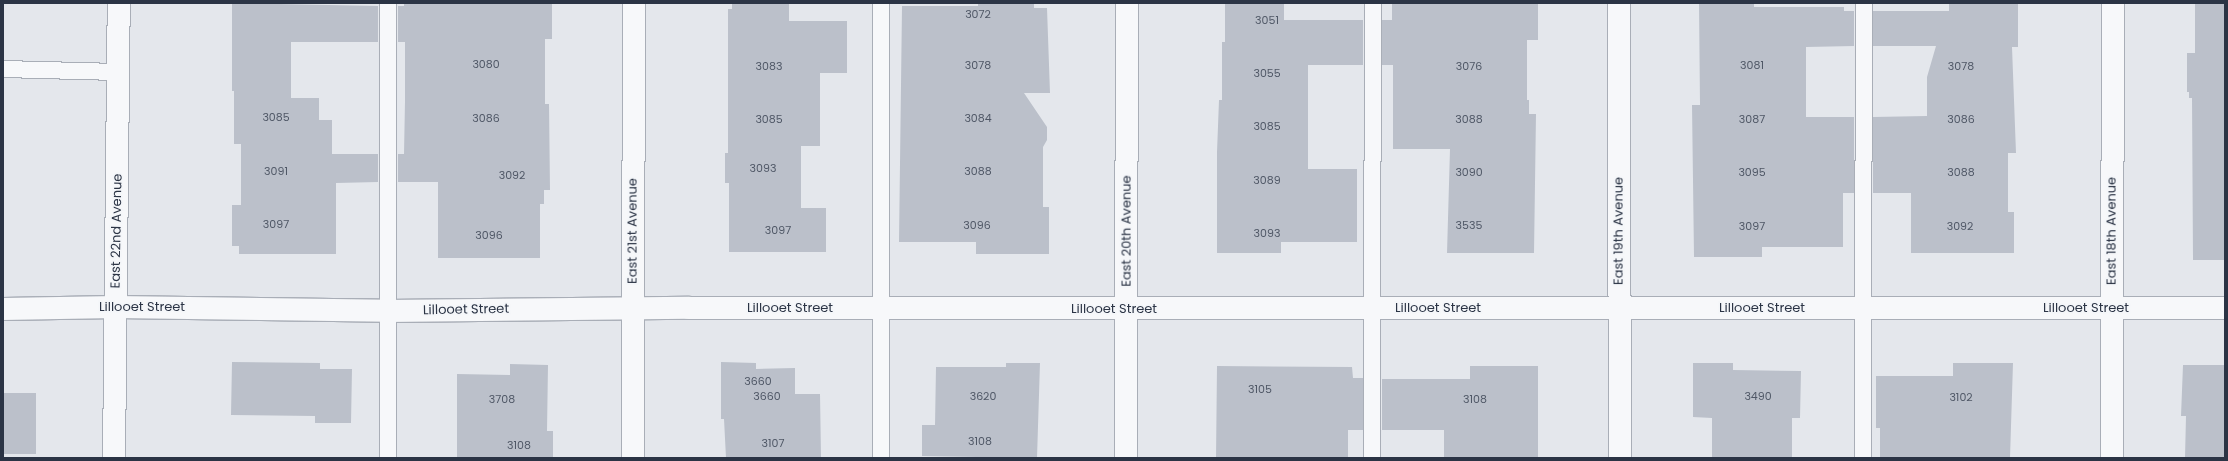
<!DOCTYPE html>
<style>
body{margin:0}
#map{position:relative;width:2228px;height:461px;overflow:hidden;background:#e4e7ec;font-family:Poppins,sans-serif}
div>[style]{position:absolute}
.building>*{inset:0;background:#bbc0ca;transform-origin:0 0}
.roads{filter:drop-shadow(1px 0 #a9aeb7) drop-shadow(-1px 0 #a9aeb7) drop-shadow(0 1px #a9aeb7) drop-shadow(0 -1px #a9aeb7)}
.service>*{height:16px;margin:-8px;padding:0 8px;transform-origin:8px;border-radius:8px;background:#f7f8fa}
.minor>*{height:22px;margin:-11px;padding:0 11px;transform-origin:11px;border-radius:11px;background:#f7f8fa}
.tertiary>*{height:22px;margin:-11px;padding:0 11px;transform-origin:11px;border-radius:11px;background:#f7f8fa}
span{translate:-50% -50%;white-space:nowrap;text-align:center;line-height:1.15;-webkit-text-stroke:3.5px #f4f6f9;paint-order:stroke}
.number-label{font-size:11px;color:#4f5766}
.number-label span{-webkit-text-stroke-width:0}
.street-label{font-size:13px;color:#2b3445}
.frame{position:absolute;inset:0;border:4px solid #2b3445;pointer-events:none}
</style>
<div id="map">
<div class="building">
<i style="clip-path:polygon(232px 3px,378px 6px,378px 42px,291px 42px,291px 98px,319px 98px,319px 120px,332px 120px,332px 154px,378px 154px,378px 182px,336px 183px,336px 254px,239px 254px,239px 246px,232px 246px,232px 205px,241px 205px,241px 144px,234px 144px,234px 91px,232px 91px)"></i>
<i style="clip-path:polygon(404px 3px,552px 3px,552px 39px,545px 39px,545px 104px,549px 104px,550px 190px,544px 190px,544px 204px,540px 204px,540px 258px,438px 258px,438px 182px,398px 182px,398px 154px,404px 154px,405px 101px,405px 42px,398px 42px,398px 6px,404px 6px)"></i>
<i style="clip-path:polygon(732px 3px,789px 3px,789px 21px,847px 21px,847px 73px,820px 73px,820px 146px,801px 146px,801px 208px,826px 208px,826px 252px,729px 252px,729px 183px,725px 183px,725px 153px,728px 153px,728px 9px,732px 9px)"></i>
<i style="clip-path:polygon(978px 3px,1034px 3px,1034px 8px,1047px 8px,1050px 93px,1024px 93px,1047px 127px,1047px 140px,1043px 147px,1043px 207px,1049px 207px,1049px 254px,976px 254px,976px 242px,899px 242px,902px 6px,978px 6px)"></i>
<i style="clip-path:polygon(1225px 3px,1284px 3px,1284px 20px,1363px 20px,1363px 65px,1308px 65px,1308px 169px,1357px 169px,1357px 242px,1281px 242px,1281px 253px,1217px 253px,1217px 152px,1219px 100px,1222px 100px,1222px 42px,1225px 42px)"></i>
<i style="clip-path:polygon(1392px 3px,1538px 3px,1538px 40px,1527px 40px,1527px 100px,1529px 100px,1529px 114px,1536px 114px,1534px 253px,1447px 253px,1450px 149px,1393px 149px,1393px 65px,1382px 65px,1382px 20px,1392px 20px)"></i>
<i style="clip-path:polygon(1699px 3px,1754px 3px,1754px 7px,1844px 7px,1844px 11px,1854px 11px,1854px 46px,1806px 47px,1806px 117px,1854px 117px,1854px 193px,1843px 193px,1843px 247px,1762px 247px,1762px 257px,1694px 257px,1692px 105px,1700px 105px)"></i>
<i style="clip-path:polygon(1949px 3px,2018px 3px,2018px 47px,2012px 47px,2016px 153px,2008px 153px,2008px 212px,2014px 212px,2014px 253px,1911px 253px,1911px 193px,1873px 193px,1873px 117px,1927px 116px,1927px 77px,1936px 46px,1873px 46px,1873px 11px,1949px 11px)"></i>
<i style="clip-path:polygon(2195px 3px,2225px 3px,2225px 260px,2193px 260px,2192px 98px,2189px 98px,2189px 92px,2187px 92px,2187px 53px,2195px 53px)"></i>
<i style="clip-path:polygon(232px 362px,320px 363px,320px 369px,352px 369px,351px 423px,315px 423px,315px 416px,231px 415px)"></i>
<i style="clip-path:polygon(721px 362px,756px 363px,756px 369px,795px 368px,795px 394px,820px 394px,821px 458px,726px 458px,724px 419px,721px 419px)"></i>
<i style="clip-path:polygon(1006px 363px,1040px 363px,1037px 458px,922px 456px,922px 425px,935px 425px,936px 367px,1006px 367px)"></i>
<i style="clip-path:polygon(1693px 363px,1733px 363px,1733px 370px,1801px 371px,1800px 418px,1792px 418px,1792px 458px,1712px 458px,1712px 418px,1693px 417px)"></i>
<i style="clip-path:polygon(1953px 363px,2013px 363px,2010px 458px,1880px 458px,1880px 428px,1876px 428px,1876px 376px,1953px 376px)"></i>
<i style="clip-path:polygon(510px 364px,548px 365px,547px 431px,553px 431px,553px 458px,457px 458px,457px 374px,510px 375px)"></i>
<i style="clip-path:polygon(2183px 365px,2225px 365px,2225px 458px,2185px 458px,2186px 416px,2181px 416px)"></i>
<i style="clip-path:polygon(1217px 366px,1352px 367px,1353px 378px,1363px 378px,1363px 430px,1348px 430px,1348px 458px,1216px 458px)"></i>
<i style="clip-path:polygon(1470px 366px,1538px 366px,1538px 458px,1444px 458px,1444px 430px,1382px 430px,1382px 379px,1470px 379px)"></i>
<i style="left:3px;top:393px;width:33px;height:61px"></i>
</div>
<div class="roads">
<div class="service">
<i style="left:3px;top:69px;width:116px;rotate:1.5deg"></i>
<i style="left:388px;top:458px;width:455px;rotate:-90deg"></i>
<i style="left:881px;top:458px;width:455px;rotate:-90deg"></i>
<i style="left:1372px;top:458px;width:455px;rotate:-89.9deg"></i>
<i style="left:1863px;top:458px;width:455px;rotate:-89.9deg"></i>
</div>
<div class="minor">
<i style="left:1619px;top:3px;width:455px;rotate:89.9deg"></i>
<i style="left:3px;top:309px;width:113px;rotate:-1deg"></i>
<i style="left:116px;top:307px;width:271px;rotate:0.8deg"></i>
<i style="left:387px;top:311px;width:302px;rotate:-0.6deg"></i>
<i style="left:689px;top:308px;width:1536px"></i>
<i style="left:633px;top:458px;width:455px;rotate:-89.9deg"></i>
<i style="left:1126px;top:458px;width:455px;rotate:-89.9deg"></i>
<i style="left:2112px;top:458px;width:455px;rotate:-89.9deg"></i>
</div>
<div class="tertiary">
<i style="left:114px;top:458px;width:455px;rotate:-89.4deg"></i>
</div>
</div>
<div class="number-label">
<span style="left:978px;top:14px">3072</span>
<span style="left:1267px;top:20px">3051</span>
<span style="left:486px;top:64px">3080</span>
<span style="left:978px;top:65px">3078</span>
<span style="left:1752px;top:65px">3081</span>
<span style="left:769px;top:66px">3083</span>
<span style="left:1469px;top:66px">3076</span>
<span style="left:1961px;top:66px">3078</span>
<span style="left:1267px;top:73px">3055</span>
<span style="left:276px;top:117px">3085</span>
<span style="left:486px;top:118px">3086</span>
<span style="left:978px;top:118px">3084</span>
<span style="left:769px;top:119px">3085</span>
<span style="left:1469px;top:119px">3088</span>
<span style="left:1752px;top:119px">3087</span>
<span style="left:1961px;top:119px">3086</span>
<span style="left:1267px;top:126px">3085</span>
<span style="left:763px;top:168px">3093</span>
<span style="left:276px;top:171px">3091</span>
<span style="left:978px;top:171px">3088</span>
<span style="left:1469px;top:172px">3090</span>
<span style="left:1752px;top:172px">3095</span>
<span style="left:1961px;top:172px">3088</span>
<span style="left:512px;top:175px">3092</span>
<span style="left:1267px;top:180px">3089</span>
<span style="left:276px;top:224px">3097</span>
<span style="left:977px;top:225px">3096</span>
<span style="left:1469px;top:225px">3535</span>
<span style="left:1752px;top:226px">3097</span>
<span style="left:1960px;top:226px">3092</span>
<span style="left:778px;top:230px">3097</span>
<span style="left:1267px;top:233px">3093</span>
<span style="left:489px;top:235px">3096</span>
<span style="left:758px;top:381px">3660</span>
<span style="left:1260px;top:389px">3105</span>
<span style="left:767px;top:396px">3660</span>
<span style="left:983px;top:396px">3620</span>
<span style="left:1758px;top:396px">3490</span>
<span style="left:1961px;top:397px">3102</span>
<span style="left:502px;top:399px">3708</span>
<span style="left:1475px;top:399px">3108</span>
<span style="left:980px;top:441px">3108</span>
<span style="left:773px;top:443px">3107</span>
<span style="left:519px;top:445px">3108</span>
</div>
<div class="street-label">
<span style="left:117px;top:231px;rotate:-89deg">East 22nd Avenue</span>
<span style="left:633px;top:231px;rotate:-90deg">East 21st Avenue</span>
<span style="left:1127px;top:231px;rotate:-90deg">East 20th Avenue</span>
<span style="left:1619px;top:231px;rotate:-90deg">East 19th Avenue</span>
<span style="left:2112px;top:231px;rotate:-90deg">East 18th Avenue</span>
<span style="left:142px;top:307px">Lillooet Street</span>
<span style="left:790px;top:308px">Lillooet Street</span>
<span style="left:1438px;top:308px">Lillooet Street</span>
<span style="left:1762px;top:308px">Lillooet Street</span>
<span style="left:2086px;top:308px">Lillooet Street</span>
<span style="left:1114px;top:309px">Lillooet Street</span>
<span style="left:466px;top:310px;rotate:-1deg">Lillooet Street</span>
</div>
<div class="frame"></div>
</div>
